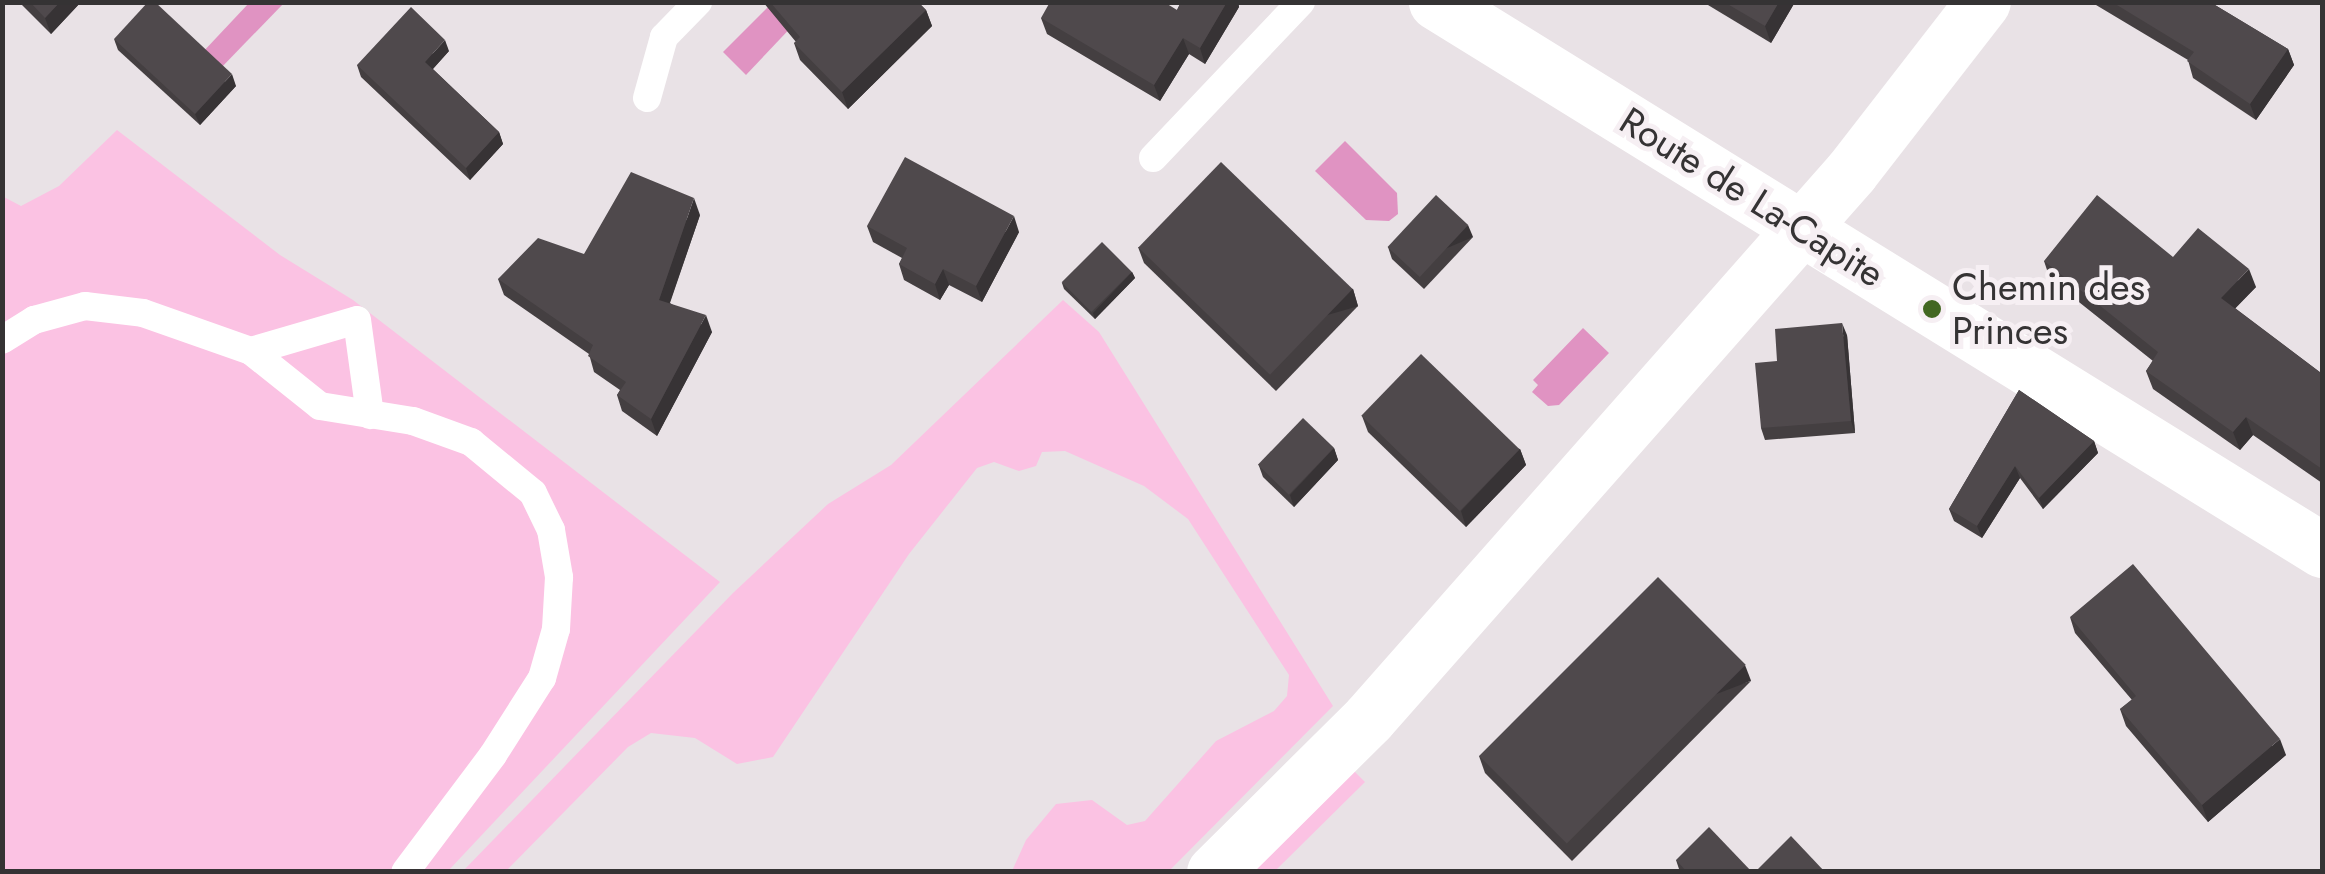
<!DOCTYPE html>
<style>
body{margin:0}
#map{position:relative;width:2325px;height:874px;overflow:hidden;background:#e9e2e6;font-family:Jost,sans-serif}
div>[style]{position:absolute}
.green>*{inset:0;background:#fbc2e3}
.water>*{inset:0;background:#e093c2}
.lane>*{height:28px;margin:-14px;padding:0 14px;transform-origin:14px;border-radius:14px;background:#fff}
.street>*{height:55px;margin:-27.5px;padding:0 27.5px;transform-origin:27.5px;border-radius:27.5px;background:#fff}
.secondary>*{height:55px;margin:-27.5px;padding:0 27.5px;transform-origin:27.5px;border-radius:27.5px;background:#fff}
.wall>*{inset:0;background:#443f41}
.shaded-wall>*{inset:0;background:#373335;transform-origin:0 0}
.building>*{inset:0;background:#4f494c;transform-origin:0 0}
.dots>*{width:28px;height:28px;translate:-50% -50%;box-sizing:border-box;border:5px solid #f6eff3;border-radius:50%}
span{translate:-50% -50%;white-space:nowrap;text-align:center;line-height:1.15;-webkit-text-stroke:10px #f6eff3;paint-order:stroke}
.street-label{font-size:38px;color:#353334}
.poi-label{font-size:38px;color:#353334}
.left{translate:0 -50%;text-align:left}
.frame{position:absolute;inset:0;border:5px solid #353334;pointer-events:none}
</style>
<div id="map">
<div class="green">
<i style="clip-path:polygon(117px 130px,280px 255px,353px 300px,720px 582px,448px 871px,3px 871px,2px 196px,21px 206px,59px 186px)"></i>
<i style="clip-path:polygon(1063px 300px,1099px 332px,1333px 706px,1169px 871px,1012px 871px,1026px 840px,1056px 804px,1092px 800px,1127px 825px,1145px 821px,1216px 741px,1274px 711px,1287px 696px,1289px 675px,1188px 519px,1144px 486px,1065px 451px,1042px 452px,1036px 466px,1019px 471px,994px 462px,977px 468px,909px 554px,773px 757px,737px 764px,695px 738px,651px 733px,628px 747px,506px 871px,463px 871px,733px 593px,828px 504px,891px 465px)"></i>
<i style="clip-path:polygon(1347px 764px,1365px 782px,1275px 871px,1239px 872px)"></i>
</div>
<div class="water">
<i style="clip-path:polygon(249px 3px,284px 3px,219px 70px,201px 54px)"></i>
<i style="clip-path:polygon(768px 7px,798px 20px,746px 75px,723px 52px)"></i>
<i style="clip-path:polygon(1345px 141px,1397px 193px,1398px 214px,1389px 221px,1366px 220px,1315px 171px)"></i>
<i style="clip-path:polygon(1583px 328px,1609px 353px,1559px 405px,1548px 406px,1532px 392px,1538px 385px,1533px 380px)"></i>
</div>
<div class="lane">
<i style="left:647px;top:98px;width:63px;rotate:-74.4deg"></i>
<i style="left:664px;top:37px;width:49px;rotate:-45.8deg"></i>
<i style="left:1153px;top:158px;width:215px;rotate:-46.5deg"></i>
<i style="left:2px;top:340px;width:38px;rotate:-32deg"></i>
<i style="left:34px;top:320px;width:53px;rotate:-15.4deg"></i>
<i style="left:85px;top:306px;width:58px;rotate:6.9deg"></i>
<i style="left:143px;top:313px;width:114px;rotate:19.4deg"></i>
<i style="left:251px;top:351px;width:88px;rotate:38.6deg"></i>
<i style="left:320px;top:406px;width:94px;rotate:9.2deg"></i>
<i style="left:413px;top:421px;width:62px;rotate:19.9deg"></i>
<i style="left:471px;top:442px;width:80px;rotate:39.4deg"></i>
<i style="left:533px;top:493px;width:41px;rotate:64.1deg"></i>
<i style="left:551px;top:530px;width:48px;rotate:80.3deg"></i>
<i style="left:559px;top:577px;width:52px;rotate:93.3deg"></i>
<i style="left:556px;top:629px;width:51px;rotate:105.9deg"></i>
<i style="left:542px;top:678px;width:91px;rotate:122.5deg"></i>
<i style="left:493px;top:755px;width:146px;rotate:126.9deg"></i>
<i style="left:251px;top:351px;width:110px;rotate:-16.3deg"></i>
<i style="left:357px;top:320px;width:96px;rotate:82.2deg"></i>
</div>
<div class="street">
<i style="left:1214px;top:872px;width:218px;rotate:-44.8deg"></i>
<i style="left:1369px;top:718px;width:728px;rotate:-48.56deg"></i>
<i style="left:1851px;top:172px;width:215px;rotate:-52.2deg"></i>
</div>
<div class="secondary">
<i style="left:1436px;top:2px;width:1042px;rotate:31.74deg"></i>
</div>
<div class="wall">
<i style="clip-path:polygon(19px 2px,81px 2px,51px 34px)"></i>
<i style="clip-path:polygon(763px 2px,918px 2px,926px 10px,932px 26px,848px 109px,800px 60px,794px 43px,796px 42px)"></i>
<i style="clip-path:polygon(1181px 2px,1238px 2px,1239px 7px,1205px 64px,1189px 54px,1160px 101px,1047px 34px,1041px 18px,1177px 10px)"></i>
<i style="clip-path:polygon(1703px 2px,1795px 2px,1771px 43px)"></i>
<i style="clip-path:polygon(2091px 2px,2210px 2px,2288px 49px,2294px 65px,2256px 120px,2193px 78px,2188px 60px)"></i>
<i style="clip-path:polygon(114px 39px,236px 86px,200px 125px,118px 50px)"></i>
<i style="clip-path:polygon(449px 51px,433px 69px,499px 132px,503px 144px,470px 180px,361px 77px,357px 65px)"></i>
<i style="clip-path:polygon(700px 215px,670px 303px,712px 332px,657px 436px,622px 411px,617px 395px,620px 390px,594px 372px,589px 354px,504px 295px,498px 279px,584px 254px)"></i>
<i style="clip-path:polygon(867px 226px,1019px 232px,982px 302px,949px 285px,940px 300px,904px 280px,899px 264px,902px 258px,873px 242px)"></i>
<i style="clip-path:polygon(1473px 237px,1424px 289px,1392px 259px,1388px 247px)"></i>
<i style="clip-path:polygon(1138px 247px,1353px 289px,1358px 306px,1276px 391px,1144px 263px)"></i>
<i style="clip-path:polygon(2173px 257px,2256px 287px,2235px 308px,2321px 373px,2322px 371px,2322px 483px,2253px 435px,2240px 450px,2153px 389px,2146px 371px,2153px 361px,2050px 279px,2044px 261px)"></i>
<i style="clip-path:polygon(1132px 272px,1135px 278px,1095px 319px,1064px 289px,1062px 283px)"></i>
<i style="clip-path:polygon(1847px 335px,1855px 433px,1765px 440px,1761px 428px,1777px 361px)"></i>
<i style="clip-path:polygon(2019px 390px,2094px 441px,2098px 453px,2043px 509px,2020px 478px,1982px 538px,1954px 521px,1949px 509px)"></i>
<i style="clip-path:polygon(1362px 416px,1520px 449px,1526px 465px,1466px 527px,1368px 432px)"></i>
<i style="clip-path:polygon(1334px 448px,1338px 460px,1294px 507px,1263px 477px,1259px 466px)"></i>
<i style="clip-path:polygon(2070px 617px,2286px 755px,2208px 822px,2126px 726px,2120px 709px,2132px 700px,2075px 633px)"></i>
<i style="clip-path:polygon(1751px 681px,1572px 861px,1485px 773px,1479px 756px)"></i>
<i style="clip-path:polygon(1676px 860px,1752px 872px,1680px 872px)"></i>
</div>
<div class="shaded-wall">
<i style="clip-path:polygon(60px 2px,81px 2px,51px 34px,45px 18px)"></i>
<i style="clip-path:polygon(1227px 2px,1238px 2px,1239px 7px,1205px 64px,1200px 48px)"></i>
<i style="clip-path:polygon(1779px 2px,1795px 2px,1771px 43px,1765px 26px)"></i>
<i style="clip-path:polygon(926px 10px,932px 26px,848px 109px,842px 92px)"></i>
<i style="clip-path:polygon(1183px 38px,1189px 54px,1160px 101px,1154px 85px)"></i>
<i style="clip-path:polygon(445px 40px,449px 51px,429px 73px,425px 62px)"></i>
<i style="clip-path:polygon(2288px 49px,2294px 65px,2256px 120px,2250px 104px)"></i>
<i style="clip-path:polygon(232px 74px,236px 86px,200px 125px,195px 114px)"></i>
<i style="clip-path:polygon(499px 132px,503px 144px,470px 180px,466px 168px)"></i>
<i style="clip-path:polygon(694px 198px,700px 215px,665px 316px,659px 300px)"></i>
<i style="clip-path:polygon(1014px 216px,1019px 232px,982px 302px,976px 286px)"></i>
<i style="left:1468px;top:225px;width:13px;height:71px;rotate:67deg"></i>
<i style="clip-path:polygon(943px 269px,949px 285px,940px 300px,935px 284px)"></i>
<i style="clip-path:polygon(2249px 269px,2256px 287px,2228px 316px,2221px 298px)"></i>
<i style="clip-path:polygon(1132px 272px,1135px 278px,1095px 319px,1093px 313px)"></i>
<i style="left:1353px;top:289px;width:18px;height:120px;rotate:74deg"></i>
<i style="clip-path:polygon(706px 315px,712px 332px,657px 436px,651px 419px)"></i>
<i style="clip-path:polygon(1842px 323px,1847px 335px,1855px 433px,1851px 421px)"></i>
<i style="clip-path:polygon(2246px 417px,2253px 435px,2240px 450px,2233px 432px)"></i>
<i style="clip-path:polygon(2094px 441px,2098px 453px,2043px 509px,2039px 498px)"></i>
<i style="clip-path:polygon(1334px 448px,1338px 460px,1294px 507px,1290px 495px)"></i>
<i style="clip-path:polygon(1520px 449px,1526px 465px,1466px 527px,1461px 511px)"></i>
<i style="clip-path:polygon(2015px 466px,2020px 478px,1982px 538px,1977px 526px)"></i>
<i style="left:1745px;top:665px;width:17px;height:254px;rotate:69deg"></i>
<i style="clip-path:polygon(2280px 739px,2286px 755px,2208px 822px,2202px 805px)"></i>
</div>
<div class="building">
<i style="clip-path:polygon(30px 2px,60px 2px,45px 18px)"></i>
<i style="clip-path:polygon(148px 2px,155px 2px,232px 74px,195px 114px,114px 39px)"></i>
<i style="clip-path:polygon(770px 2px,918px 2px,926px 10px,842px 92px,794px 43px,800px 37px)"></i>
<i style="clip-path:polygon(1050px 2px,1164px 2px,1177px 10px,1181px 2px,1227px 2px,1200px 48px,1183px 38px,1154px 85px,1041px 18px)"></i>
<i style="clip-path:polygon(1724px 2px,1779px 2px,1765px 26px)"></i>
<i style="clip-path:polygon(2112px 2px,2210px 2px,2288px 49px,2250px 104px,2187px 61px,2194px 52px)"></i>
<i style="clip-path:polygon(411px 7px,445px 40px,425px 62px,499px 132px,466px 168px,357px 65px)"></i>
<i style="clip-path:polygon(905px 157px,1014px 216px,976px 286px,943px 269px,935px 284px,899px 264px,907px 248px,867px 226px)"></i>
<i style="left:1221px;top:162px;width:183px;height:119px;rotate:44deg"></i>
<i style="clip-path:polygon(631px 172px,694px 198px,659px 300px,706px 315px,651px 419px,617px 395px,626px 382px,588px 356px,593px 345px,498px 279px,538px 238px,584px 254px)"></i>
<i style="left:1436px;top:195px;width:44px;height:71px;rotate:43deg"></i>
<i style="clip-path:polygon(2097px 195px,2173px 257px,2198px 228px,2249px 269px,2221px 298px,2321px 373px,2322px 371px,2322px 469px,2246px 417px,2233px 432px,2146px 371px,2158px 352px,2044px 261px)"></i>
<i style="left:1102px;top:242px;width:42px;height:57px;rotate:45deg"></i>
<i style="clip-path:polygon(1842px 323px,1851px 421px,1761px 428px,1755px 363px,1777px 361px,1775px 329px)"></i>
<i style="left:1421px;top:354px;width:137px;height:86px;rotate:44deg"></i>
<i style="clip-path:polygon(2019px 390px,2094px 441px,2039px 498px,2015px 466px,1977px 526px,1949px 509px)"></i>
<i style="left:1303px;top:418px;width:43px;height:65px;rotate:44deg"></i>
<i style="clip-path:polygon(2133px 564px,2280px 739px,2202px 805px,2120px 709px,2136px 696px,2070px 617px)"></i>
<i style="left:1658px;top:577px;width:124px;height:253px;rotate:45deg"></i>
<i style="clip-path:polygon(1709px 827px,1752px 872px,1687px 872px,1676px 860px)"></i>
<i style="clip-path:polygon(1791px 836px,1825px 872px,1755px 872px)"></i>
</div>
<div class="dots">
<i style="left:1932px;top:309px;background:#426721"></i>
</div>
<div class="street-label">
<span style="left:1752px;top:197px;rotate:32deg">Route de La-Capite</span>
</div>
<div class="poi-label">
<span class="left" style="left:1952px;top:309px">Chemin des<br>Princes</span>
</div>
<div class="frame"></div>
</div>
